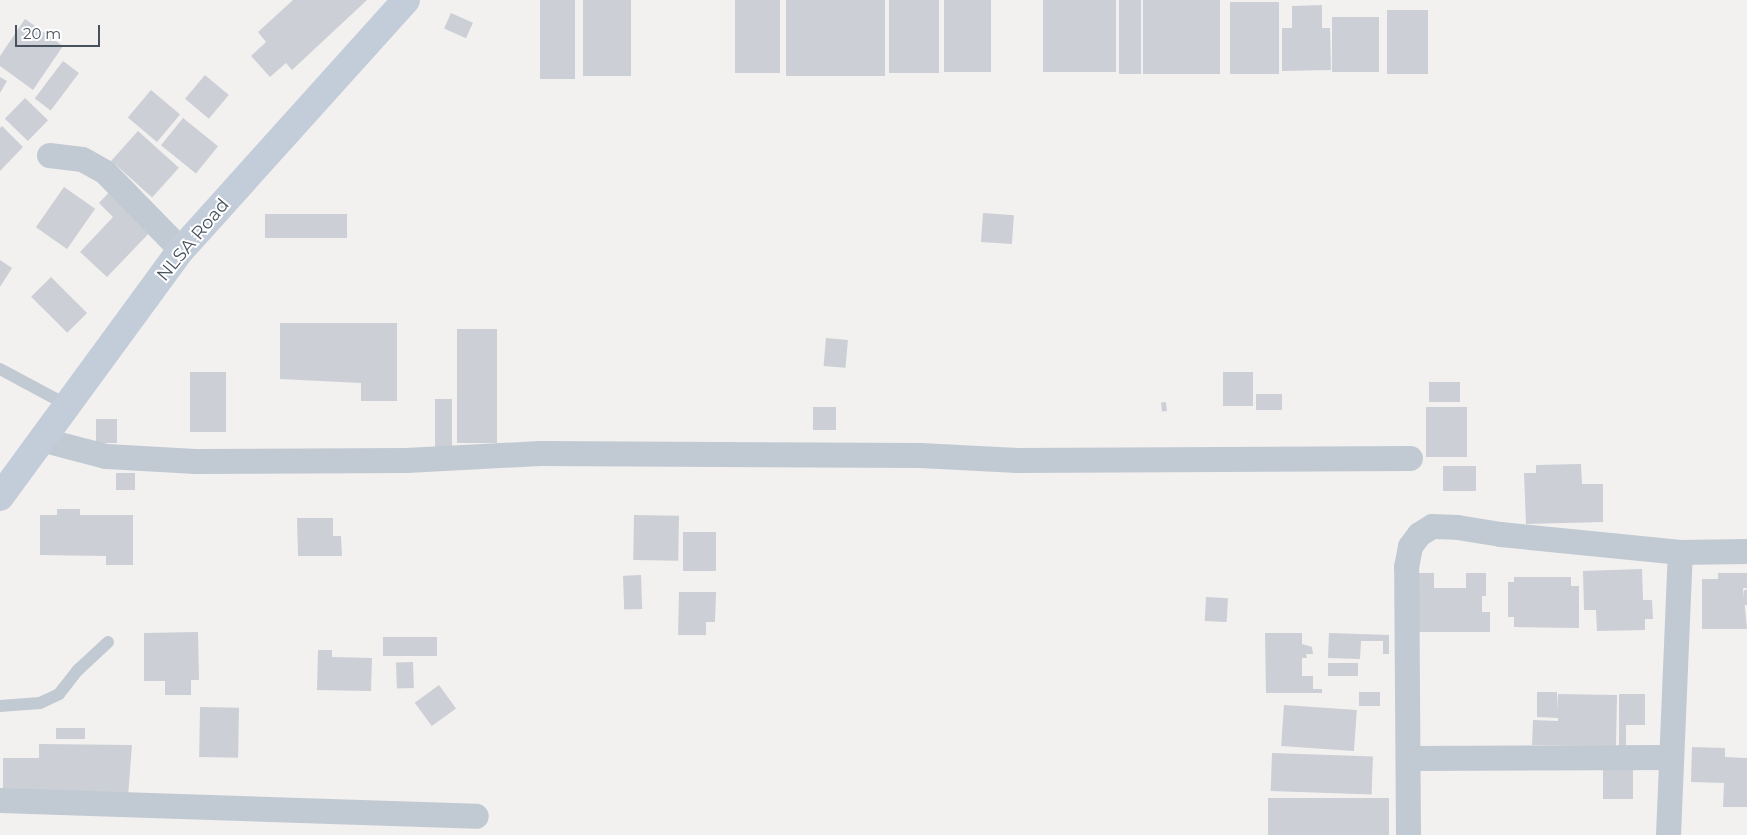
<!DOCTYPE html>
<style>
body{margin:0}
#map{position:relative;width:1747px;height:835px;overflow:hidden;background:#f3f0f0;font-family:Montserrat,sans-serif}
div>[style]{position:absolute}
.building>*{inset:0;background:#cccfd5;transform-origin:0 0}
.service>*{height:12px;margin:-6px;padding:0 6px;transform-origin:6px;border-radius:6px;background:#c1cad2}
.minor>*{height:25px;margin:-12.5px;padding:0 12.5px;transform-origin:12.5px;border-radius:12.5px;background:#c1cad2}
.secondary>*{height:28px;margin:-14px;padding:0 14px;transform-origin:14px;border-radius:14px;background:#c3ccd9}
span{translate:-50% -50%;white-space:nowrap;text-align:center;line-height:1.15;-webkit-text-stroke:4px #fff;paint-order:stroke}
.street-label{font-size:18px;color:#47525e}
.scale{position:absolute;left:15px;top:25px;width:85px;height:22px;box-sizing:border-box;border:2px solid #47525e;border-top:0;padding-left:6px;font-size:15px;line-height:18px;white-space:nowrap;color:#47525e;-webkit-text-stroke:4px #fff;paint-order:stroke}
</style>
<div id="map">
<div class="building">
<i style="clip-path:polygon(293px 0,367px 0,292px 70px,286px 63px,270px 77px,251px 56px,266px 42px,258px 32px)"></i>
<i style="left:540px;top:0;width:35px;height:79px"></i>
<i style="left:583px;top:0;width:48px;height:76px"></i>
<i style="left:735px;top:0;width:45px;height:73px"></i>
<i style="left:786px;top:0;width:99px;height:76px"></i>
<i style="left:889px;top:0;width:50px;height:73px"></i>
<i style="left:944px;top:0;width:47px;height:72px"></i>
<i style="left:1043px;top:0;width:73px;height:72px"></i>
<i style="left:1119px;top:0;width:22px;height:74px"></i>
<i style="left:1143px;top:0;width:77px;height:74px"></i>
<i style="left:1230px;top:2px;width:49px;height:72px"></i>
<i style="clip-path:polygon(1322px 5px,1322px 28px,1330px 28px,1331px 70px,1282px 71px,1282px 28px,1292px 28px,1292px 6px)"></i>
<i style="left:1387px;top:10px;width:41px;height:64px"></i>
<i style="left:451px;top:13px;width:24px;height:17px;rotate:24deg"></i>
<i style="left:1332px;top:17px;width:47px;height:55px"></i>
<i style="clip-path:polygon(25px 19px,63px 46px,33px 90px,0 66px,0 56px)"></i>
<i style="left:63px;top:61px;width:20px;height:47px;rotate:37deg"></i>
<i style="left:205px;top:75px;width:31px;height:31px;rotate:40deg"></i>
<i style="clip-path:polygon(0 77px,7px 81px,0 93px)"></i>
<i style="left:151px;top:90px;width:38px;height:36px;rotate:40deg"></i>
<i style="left:25px;top:98px;width:32px;height:29px;rotate:44deg"></i>
<i style="left:183px;top:118px;width:45px;height:35px;rotate:39deg"></i>
<i style="clip-path:polygon(2px 126px,23px 147px,0 171px,0 128px)"></i>
<i style="left:138px;top:131px;width:55px;height:40px;rotate:42deg"></i>
<i style="left:64px;top:187px;width:38px;height:49px;rotate:35deg"></i>
<i style="clip-path:polygon(113px 188px,154px 228px,107px 277px,80px 252px,113px 217px,99px 203px)"></i>
<i style="left:983px;top:213px;width:31px;height:29px;rotate:4deg"></i>
<i style="left:265px;top:214px;width:82px;height:24px"></i>
<i style="clip-path:polygon(0 260px,12px 268px,0 287px)"></i>
<i style="left:51px;top:277px;width:51px;height:28px;rotate:45deg"></i>
<i style="clip-path:polygon(280px 323px,397px 323px,397px 401px,361px 401px,361px 383px,280px 379px)"></i>
<i style="left:457px;top:329px;width:40px;height:114px"></i>
<i style="left:826px;top:338px;width:22px;height:28px;rotate:5deg"></i>
<i style="left:190px;top:372px;width:36px;height:60px"></i>
<i style="left:1223px;top:372px;width:30px;height:34px"></i>
<i style="left:1429px;top:382px;width:31px;height:20px"></i>
<i style="left:1282px;top:394px;width:16px;height:26px;rotate:90deg"></i>
<i style="left:435px;top:399px;width:17px;height:48px"></i>
<i style="left:1166px;top:402px;width:9px;height:5px;rotate:84deg"></i>
<i style="left:836px;top:407px;width:23px;height:23px;rotate:90deg"></i>
<i style="left:1426px;top:407px;width:41px;height:50px"></i>
<i style="left:96px;top:419px;width:21px;height:24px"></i>
<i style="clip-path:polygon(1581px 464px,1582px 484px,1603px 484px,1603px 522px,1526px 524px,1524px 473px,1536px 473px,1536px 465px)"></i>
<i style="left:1443px;top:466px;width:33px;height:25px"></i>
<i style="left:116px;top:473px;width:19px;height:17px"></i>
<i style="clip-path:polygon(57px 509px,80px 509px,80px 515px,133px 515px,133px 565px,106px 565px,106px 556px,40px 555px,40px 515px,57px 515px)"></i>
<i style="left:634px;top:515px;width:45px;height:45px;rotate:1deg"></i>
<i style="clip-path:polygon(297px 518px,333px 518px,333px 536px,341px 536px,342px 556px,298px 556px)"></i>
<i style="left:716px;top:532px;width:39px;height:33px;rotate:90deg"></i>
<i style="clip-path:polygon(1642px 569px,1643px 600px,1652px 600px,1653px 619px,1645px 619px,1645px 630px,1597px 631px,1596px 610px,1584px 610px,1583px 571px)"></i>
<i style="clip-path:polygon(1418px 573px,1434px 573px,1434px 588px,1466px 588px,1466px 573px,1486px 573px,1486px 596px,1482px 596px,1482px 612px,1490px 612px,1490px 632px,1417px 632px)"></i>
<i style="clip-path:polygon(1718px 573px,1747px 573px,1747px 588px,1743px 588px,1747px 629px,1702px 629px,1702px 579px,1718px 579px)"></i>
<i style="left:641px;top:575px;width:34px;height:18px;rotate:88deg"></i>
<i style="clip-path:polygon(1514px 577px,1571px 577px,1571px 586px,1579px 586px,1579px 628px,1514px 627px,1514px 617px,1508px 617px,1508px 582px,1514px 582px)"></i>
<i style="left:1744px;top:590px;width:3px;height:15px"></i>
<i style="clip-path:polygon(679px 592px,716px 592px,715px 622px,706px 622px,706px 635px,678px 635px)"></i>
<i style="left:1206px;top:597px;width:22px;height:24px;rotate:3deg"></i>
<i style="clip-path:polygon(198px 632px,199px 680px,191px 680px,191px 695px,165px 695px,165px 681px,144px 681px,144px 633px)"></i>
<i style="clip-path:polygon(1265px 633px,1302px 633px,1302px 644px,1312px 647px,1313px 654px,1306px 654px,1307px 658px,1302px 658px,1302px 676px,1313px 676px,1313px 689px,1322px 689px,1322px 693px,1266px 693px)"></i>
<i style="clip-path:polygon(1329px 633px,1389px 635px,1389px 654px,1383px 654px,1383px 641px,1361px 641px,1360px 659px,1328px 658px)"></i>
<i style="left:383px;top:637px;width:54px;height:19px"></i>
<i style="clip-path:polygon(318px 650px,332px 650px,332px 657px,372px 658px,371px 691px,317px 690px)"></i>
<i style="left:413px;top:662px;width:26px;height:17px;rotate:88deg"></i>
<i style="left:1328px;top:663px;width:30px;height:13px"></i>
<i style="left:439px;top:685px;width:29px;height:30px;rotate:54deg"></i>
<i style="left:1359px;top:692px;width:21px;height:14px"></i>
<i style="clip-path:polygon(1537px 692px,1557px 692px,1557px 711px,1558px 694px,1617px 695px,1616px 746px,1532px 745px,1533px 720px,1558px 721px,1558px 718px,1537px 717px)"></i>
<i style="clip-path:polygon(1619px 694px,1645px 694px,1645px 725px,1626px 725px,1626px 749px,1619px 749px)"></i>
<i style="left:1284px;top:705px;width:73px;height:41px;rotate:4deg"></i>
<i style="left:200px;top:707px;width:39px;height:50px;rotate:1deg"></i>
<i style="left:56px;top:728px;width:29px;height:11px"></i>
<i style="clip-path:polygon(39px 744px,132px 745px,128px 797px,3px 795px,3px 758px,39px 758px)"></i>
<i style="clip-path:polygon(1692px 747px,1725px 748px,1725px 757px,1747px 758px,1747px 807px,1723px 807px,1724px 783px,1691px 782px)"></i>
<i style="left:1272px;top:753px;width:101px;height:38px;rotate:2deg"></i>
<i style="left:1603px;top:765px;width:30px;height:34px"></i>
<i style="left:1268px;top:798px;width:121px;height:37px"></i>
</div>
<div class="service">
<i style="left:0;top:369px;width:78px;rotate:28.2deg"></i>
<i style="left:0;top:706px;width:40px;rotate:-4.3deg"></i>
<i style="left:40px;top:703px;width:21px;rotate:-25deg"></i>
<i style="left:59px;top:694px;width:31px;rotate:-52deg"></i>
<i style="left:78px;top:670px;width:41px;rotate:-43deg"></i>
</div>
<div class="minor">
<i style="left:49px;top:155px;width:33px;rotate:7deg"></i>
<i style="left:82px;top:159px;width:26px;rotate:29deg"></i>
<i style="left:105px;top:172px;width:109px;rotate:45.7deg"></i>
<i style="left:44px;top:440px;width:64px;rotate:14.5deg"></i>
<i style="left:106px;top:456px;width:89px;rotate:3.2deg"></i>
<i style="left:195px;top:461px;width:211px;rotate:-0.3deg"></i>
<i style="left:406px;top:460px;width:134px;rotate:-3deg"></i>
<i style="left:540px;top:453px;width:380px;rotate:0.3deg"></i>
<i style="left:920px;top:455px;width:97px;rotate:3deg"></i>
<i style="left:1017px;top:460px;width:393px;rotate:-0.3deg"></i>
<i style="left:1409px;top:758px;width:262px;rotate:-0.2deg"></i>
<i style="left:0;top:800px;width:476px;rotate:1.9deg"></i>
<i style="left:1408px;top:835px;width:268px;rotate:-90.4deg"></i>
<i style="left:1406px;top:567px;width:21px;rotate:-79deg"></i>
<i style="left:1410px;top:546px;width:15px;rotate:-53deg"></i>
<i style="left:1419px;top:534px;width:15px;rotate:-32deg"></i>
<i style="left:1432px;top:526px;width:25px;rotate:2deg"></i>
<i style="left:1457px;top:527px;width:44px;rotate:9.2deg"></i>
<i style="left:1500px;top:534px;width:181px;rotate:5.7deg"></i>
<i style="left:1680px;top:552px;width:67px;rotate:-0.9deg"></i>
<i style="left:1668px;top:835px;width:283px;rotate:-87.6deg"></i>
</div>
<div class="secondary">
<i style="left:0;top:497px;width:306px;rotate:-53.8deg"></i>
<i style="left:181px;top:250px;width:336px;rotate:-48deg"></i>
</div>
<div class="street-label">
<span style="left:193px;top:240px;rotate:-50deg">NLSA Road</span>
</div>
<div class="scale">20 m</div>
</div>
